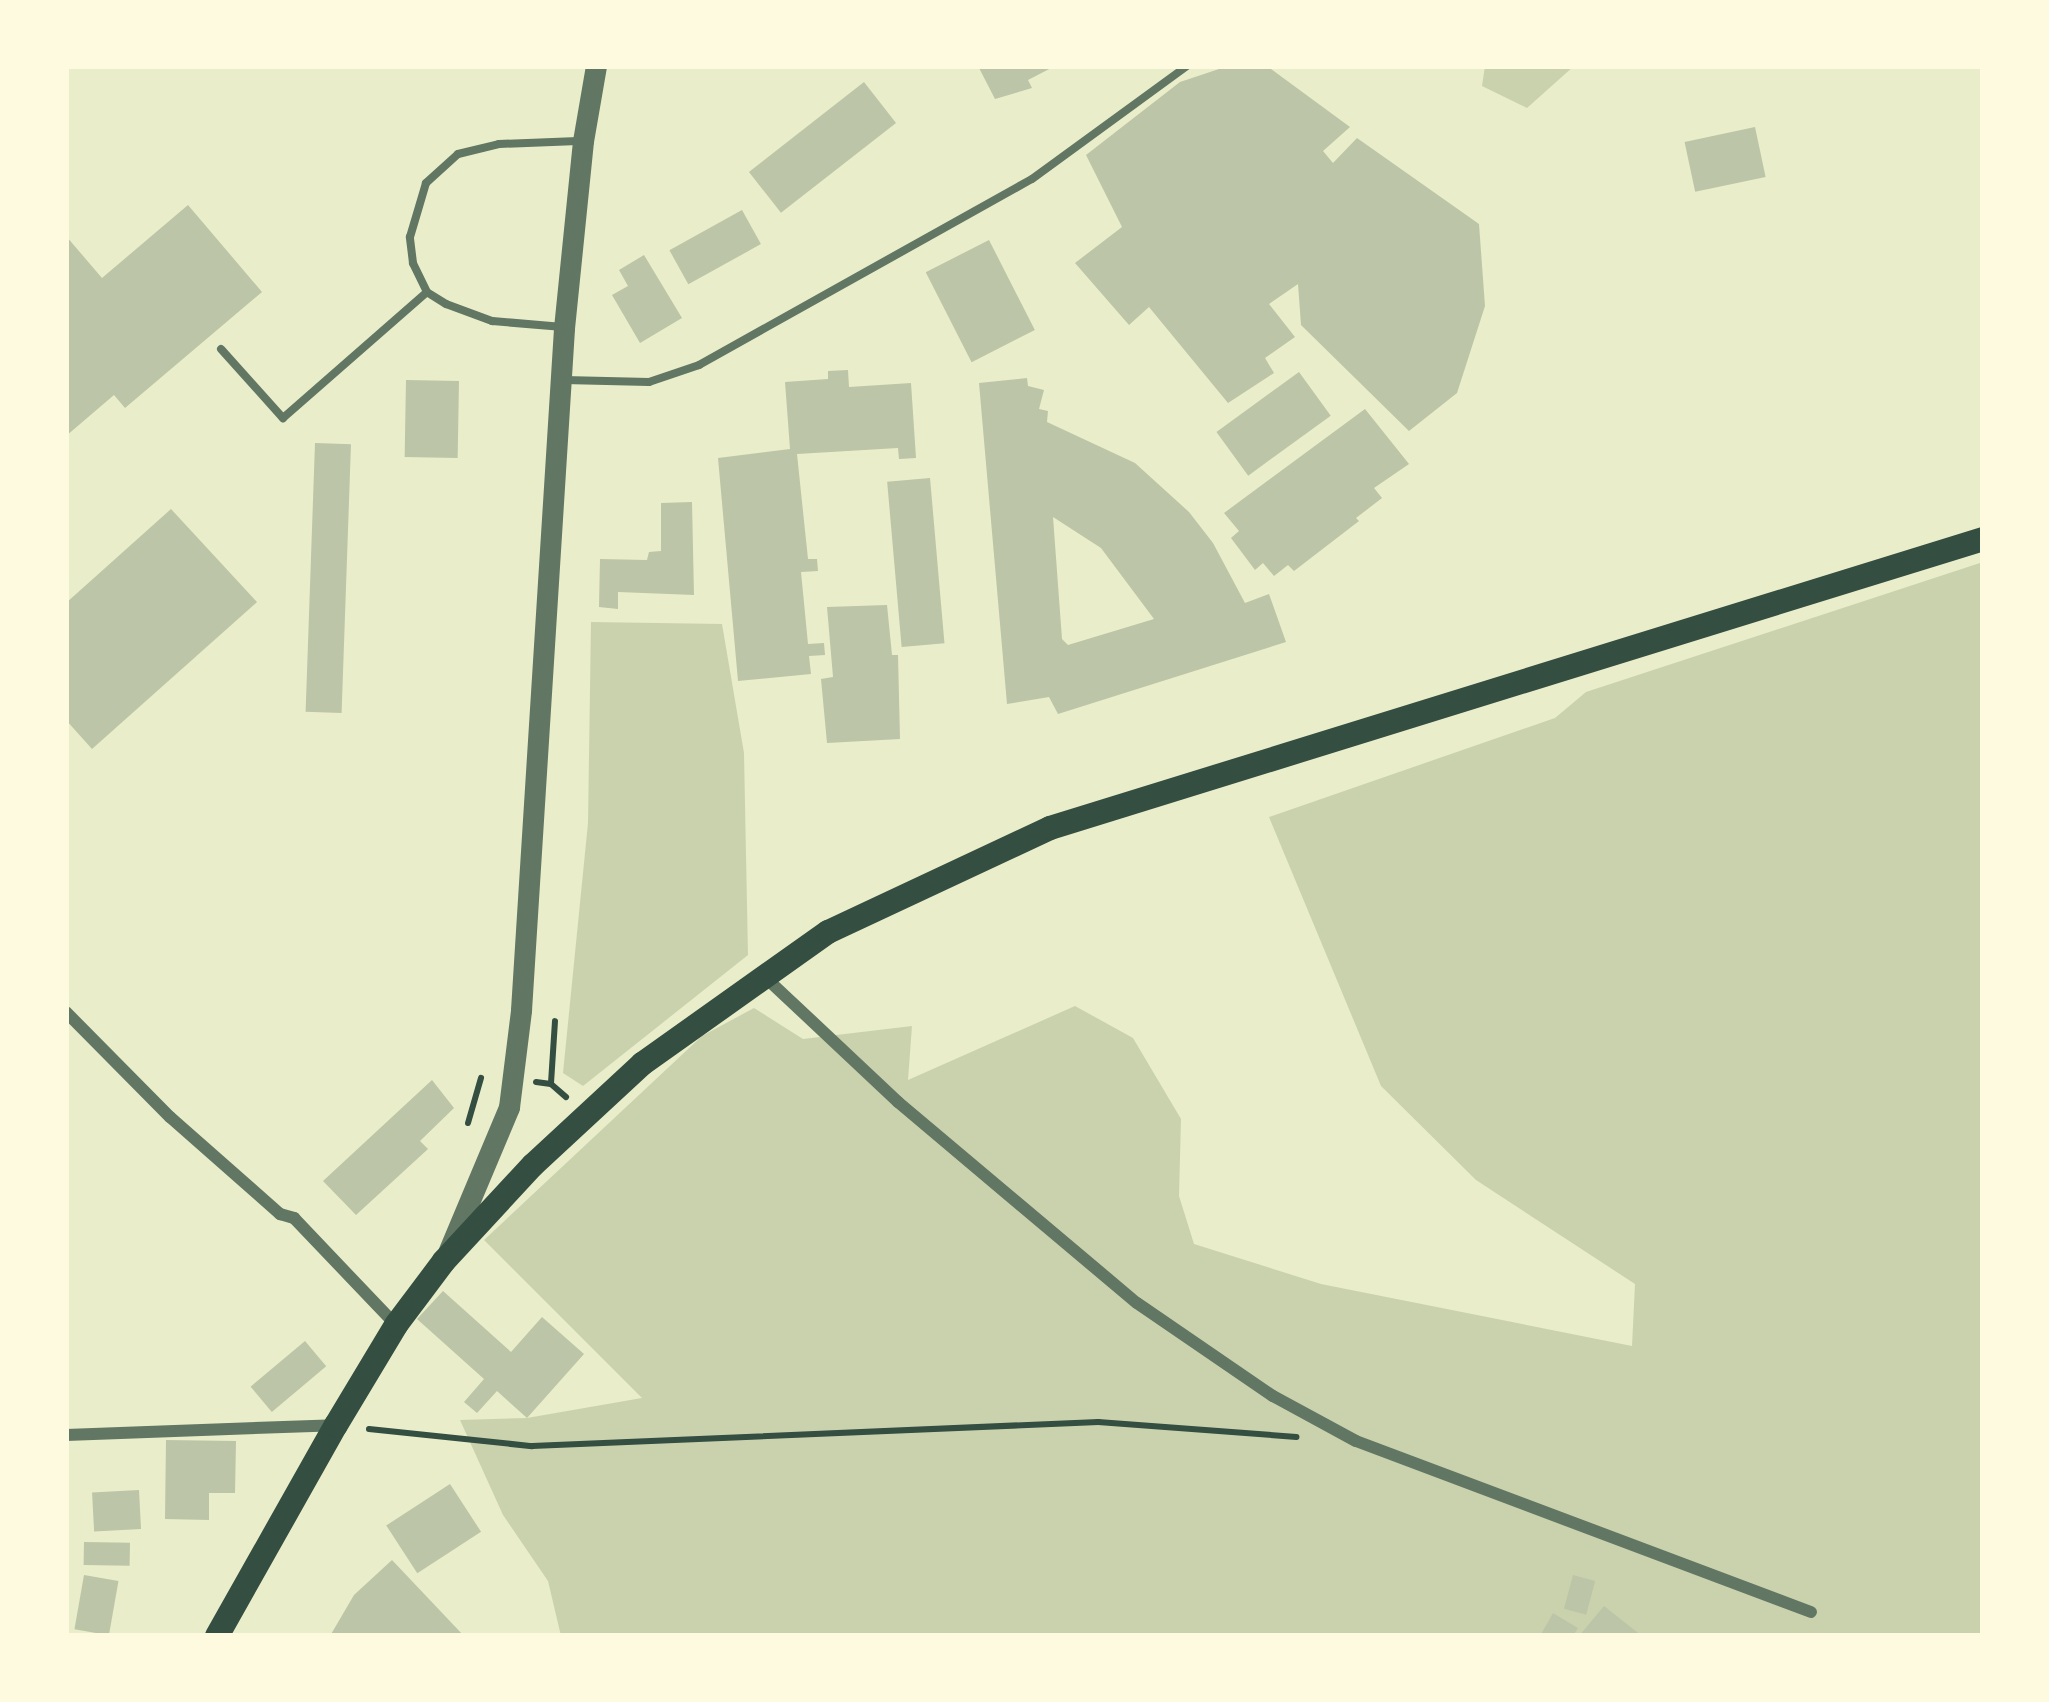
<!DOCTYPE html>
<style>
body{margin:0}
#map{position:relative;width:2049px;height:1702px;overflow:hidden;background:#e9edc9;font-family:"IBM Plex Sans",sans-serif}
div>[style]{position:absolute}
.green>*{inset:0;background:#cad2ad}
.building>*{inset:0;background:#bcc5a7;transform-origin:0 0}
.path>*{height:6px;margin:-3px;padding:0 3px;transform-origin:3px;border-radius:3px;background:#344e41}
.service>*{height:8px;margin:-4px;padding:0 4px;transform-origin:4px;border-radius:4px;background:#617663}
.minor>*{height:12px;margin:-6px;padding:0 6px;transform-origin:6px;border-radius:6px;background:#617663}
.tertiary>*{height:21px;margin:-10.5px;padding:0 10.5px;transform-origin:10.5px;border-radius:10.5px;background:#617663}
.primary>*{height:24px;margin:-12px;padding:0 12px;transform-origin:12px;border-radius:12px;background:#344e41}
span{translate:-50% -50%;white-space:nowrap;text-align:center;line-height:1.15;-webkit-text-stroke:9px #fefae0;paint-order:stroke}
.frame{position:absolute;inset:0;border:69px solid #fefae0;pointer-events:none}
</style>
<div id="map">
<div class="green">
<i style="clip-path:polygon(1485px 66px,1574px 66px,1527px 108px,1482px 86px)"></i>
<i style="clip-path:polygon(1983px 562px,1983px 1636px,561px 1636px,548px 1581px,503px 1515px,460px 1420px,527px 1418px,642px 1398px,484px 1240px,702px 1036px,754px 1008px,803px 1039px,912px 1026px,908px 1080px,1075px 1006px,1133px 1038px,1181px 1119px,1179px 1196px,1194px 1244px,1321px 1284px,1632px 1346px,1635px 1284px,1476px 1180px,1381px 1086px,1269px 817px,1555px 718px,1586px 692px)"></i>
<i style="clip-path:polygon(591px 622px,722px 624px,744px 753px,748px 955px,583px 1086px,563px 1073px,588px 823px)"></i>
</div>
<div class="building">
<i style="clip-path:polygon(978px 66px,1055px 66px,1028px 80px,1032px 88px,995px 99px)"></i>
<i style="clip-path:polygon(1228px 66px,1267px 66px,1350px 127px,1323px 151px,1333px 163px,1357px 138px,1479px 224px,1485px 306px,1457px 393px,1409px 431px,1301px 325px,1298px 284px,1269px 304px,1295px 337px,1265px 358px,1274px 373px,1228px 403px,1149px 307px,1129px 325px,1075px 263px,1122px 227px,1086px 155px,1180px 82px)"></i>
<i style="left:864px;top:82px;width:52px;height:146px;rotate:52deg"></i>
<i style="left:1755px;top:127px;width:51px;height:72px;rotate:78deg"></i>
<i style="clip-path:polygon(188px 205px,262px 292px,125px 408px,114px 395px,66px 436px,66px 236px,102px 278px)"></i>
<i style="left:742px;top:210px;width:39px;height:83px;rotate:61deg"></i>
<i style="left:989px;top:240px;width:101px;height:71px;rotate:63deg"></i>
<i style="clip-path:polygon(644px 255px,682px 318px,640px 343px,612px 295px,628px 286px,619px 270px)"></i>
<i style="clip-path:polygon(848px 370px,849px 387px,911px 383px,916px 458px,899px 459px,898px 448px,797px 454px,808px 559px,817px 559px,818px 571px,801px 572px,808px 644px,824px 643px,825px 655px,809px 656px,811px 674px,738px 681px,718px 458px,790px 449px,785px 382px,828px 379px,828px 371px)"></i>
<i style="left:1299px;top:372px;width:54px;height:102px;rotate:54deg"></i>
<i style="clip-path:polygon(evenodd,1027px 378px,1028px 386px,1044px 390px,1039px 409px,1048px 411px,1047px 422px,1135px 463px,1189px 512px,1213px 543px,1245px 603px,1269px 594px,1286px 642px,1058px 714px,1049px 697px,1007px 704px,979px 383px,1027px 378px,1053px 517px,1101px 548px,1154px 619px,1068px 645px,1062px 639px,1053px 517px)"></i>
<i style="left:406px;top:380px;width:53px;height:77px;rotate:1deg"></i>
<i style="clip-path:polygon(1365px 409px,1409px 464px,1374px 488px,1382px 498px,1356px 518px,1359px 521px,1294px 571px,1288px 565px,1274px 576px,1263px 563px,1255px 570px,1231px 538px,1239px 531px,1224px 513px)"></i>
<i style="left:315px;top:443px;width:36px;height:269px;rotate:2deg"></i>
<i style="left:930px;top:478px;width:166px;height:43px;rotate:85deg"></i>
<i style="clip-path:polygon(692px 502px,694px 595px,618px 592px,618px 609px,599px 607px,600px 559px,647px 560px,649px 552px,661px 551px,661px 503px)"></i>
<i style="clip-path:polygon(171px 509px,257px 602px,92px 749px,66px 720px,66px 603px)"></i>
<i style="clip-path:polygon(887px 605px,892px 655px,898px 655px,900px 739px,827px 743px,821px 679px,833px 677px,827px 607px)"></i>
<i style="clip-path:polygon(432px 1080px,454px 1108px,420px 1141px,428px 1149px,356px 1215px,323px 1181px)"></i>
<i style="clip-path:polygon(443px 1291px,511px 1352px,542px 1317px,584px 1354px,527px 1418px,497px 1391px,477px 1413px,464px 1402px,484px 1379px,417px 1319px)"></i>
<i style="left:305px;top:1341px;width:33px;height:71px;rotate:50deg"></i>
<i style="clip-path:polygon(166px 1440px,236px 1441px,235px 1493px,209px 1493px,209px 1520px,165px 1519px)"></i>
<i style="left:450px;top:1484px;width:57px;height:76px;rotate:57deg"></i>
<i style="left:139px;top:1490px;width:39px;height:47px;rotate:87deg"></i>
<i style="left:84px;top:1542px;width:46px;height:23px;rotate:1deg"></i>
<i style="clip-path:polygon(392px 1560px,464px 1636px,330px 1636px,354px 1595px)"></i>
<i style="left:84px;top:1575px;width:35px;height:55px;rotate:10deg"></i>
<i style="left:1573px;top:1575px;width:23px;height:35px;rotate:15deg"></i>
<i style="clip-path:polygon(1604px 1606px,1642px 1636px,1579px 1636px)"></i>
<i style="clip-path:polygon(1553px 1613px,1578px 1628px,1573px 1636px,1540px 1636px)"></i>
</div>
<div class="path">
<i style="left:536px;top:1082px;width:15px;rotate:8deg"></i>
<i style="left:551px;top:1084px;width:20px;rotate:41deg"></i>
<i style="left:551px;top:1083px;width:62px;rotate:-86.3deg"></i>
<i style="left:468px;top:1123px;width:47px;rotate:-73.9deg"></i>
<i style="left:369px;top:1429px;width:164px;rotate:6deg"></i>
<i style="left:532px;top:1446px;width:567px;rotate:-2.43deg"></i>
<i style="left:1098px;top:1422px;width:199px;rotate:4.3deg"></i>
</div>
<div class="service">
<i style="left:563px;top:327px;width:71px;rotate:-175.2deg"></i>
<i style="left:492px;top:321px;width:49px;rotate:-159.7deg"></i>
<i style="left:446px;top:304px;width:22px;rotate:-148deg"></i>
<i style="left:427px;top:292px;width:32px;rotate:-116deg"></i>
<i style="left:413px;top:263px;width:26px;rotate:-97deg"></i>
<i style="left:410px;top:237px;width:56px;rotate:-73.5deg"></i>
<i style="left:426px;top:183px;width:43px;rotate:-42.2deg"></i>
<i style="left:458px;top:154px;width:42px;rotate:-13.7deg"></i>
<i style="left:499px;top:144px;width:79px;rotate:-2.2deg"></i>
<i style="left:221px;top:349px;width:93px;rotate:48.1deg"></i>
<i style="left:283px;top:418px;width:191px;rotate:-41.2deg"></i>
<i style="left:564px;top:380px;width:85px;rotate:1.3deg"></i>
<i style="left:649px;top:382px;width:53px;rotate:-18.8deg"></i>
<i style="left:699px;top:365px;width:381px;rotate:-29.2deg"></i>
<i style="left:1032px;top:179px;width:192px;rotate:-36.1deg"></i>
</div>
<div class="minor">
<i style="left:765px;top:977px;width:183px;rotate:43.2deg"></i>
<i style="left:898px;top:1102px;width:312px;rotate:40.1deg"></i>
<i style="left:1137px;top:1303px;width:165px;rotate:34.4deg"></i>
<i style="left:1273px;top:1396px;width:94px;rotate:28.5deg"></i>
<i style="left:1356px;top:1441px;width:486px;rotate:20.6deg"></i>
<i style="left:66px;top:1012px;width:148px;rotate:45.3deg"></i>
<i style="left:170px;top:1117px;width:147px;rotate:41.4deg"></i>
<i style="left:280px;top:1214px;width:15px;rotate:16deg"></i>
<i style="left:294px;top:1218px;width:146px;rotate:46.4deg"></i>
<i style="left:66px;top:1435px;width:269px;rotate:-2.1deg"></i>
</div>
<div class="tertiary">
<i style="left:449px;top:1250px;width:155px;rotate:-67.2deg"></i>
<i style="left:509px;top:1107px;width:98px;rotate:-82.9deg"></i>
<i style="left:521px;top:1010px;width:683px;rotate:-86.39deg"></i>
<i style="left:564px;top:328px;width:188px;rotate:-84.2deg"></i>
<i style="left:583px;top:141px;width:76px;rotate:-80.2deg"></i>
</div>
<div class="primary">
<i style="left:217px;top:1636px;width:242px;rotate:-60.6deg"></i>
<i style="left:336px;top:1425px;width:117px;rotate:-59deg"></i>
<i style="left:396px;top:1325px;width:80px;rotate:-53.1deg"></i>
<i style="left:444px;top:1261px;width:131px;rotate:-47.2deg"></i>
<i style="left:533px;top:1165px;width:149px;rotate:-42.8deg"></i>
<i style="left:642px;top:1064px;width:228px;rotate:-35.4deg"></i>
<i style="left:828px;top:932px;width:245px;rotate:-25.1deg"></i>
<i style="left:1050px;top:828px;width:977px;rotate:-17.21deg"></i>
</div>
<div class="frame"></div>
</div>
